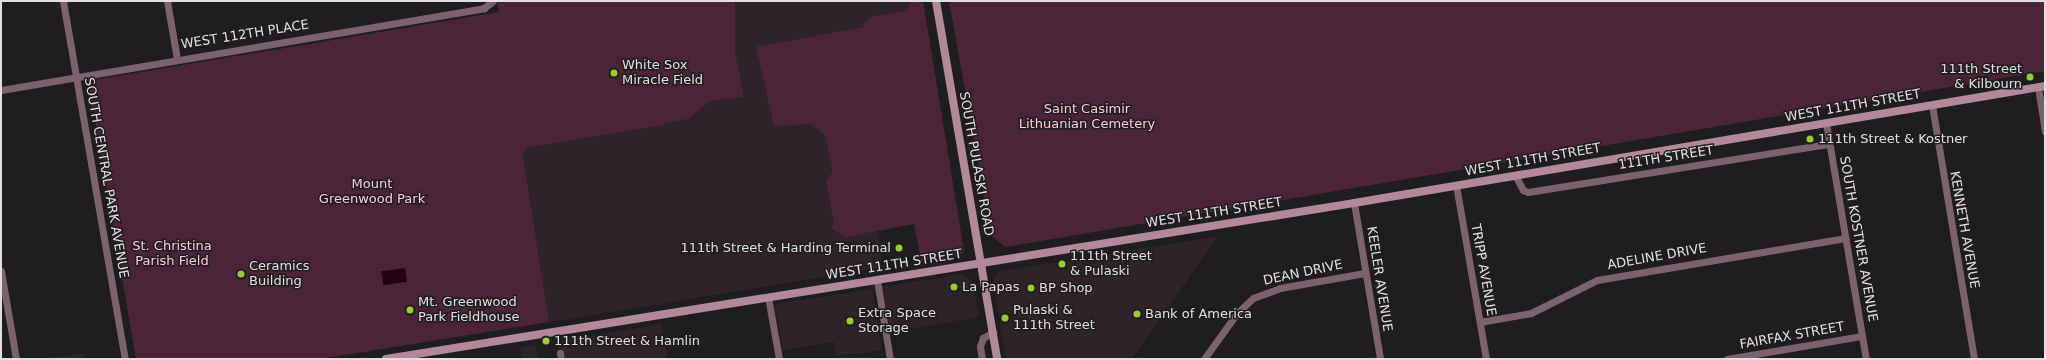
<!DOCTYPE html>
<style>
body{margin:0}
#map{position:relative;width:2046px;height:360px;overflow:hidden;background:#201d1e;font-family:"DejaVu Sans",sans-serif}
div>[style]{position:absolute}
.built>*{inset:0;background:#2d2328}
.green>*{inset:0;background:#4b2438}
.water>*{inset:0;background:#250014;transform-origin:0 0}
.street>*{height:7px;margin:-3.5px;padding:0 3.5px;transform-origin:3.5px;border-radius:3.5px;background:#7b626e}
.secondary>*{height:8px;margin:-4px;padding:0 4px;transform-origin:4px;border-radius:4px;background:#b1899b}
.dots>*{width:11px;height:11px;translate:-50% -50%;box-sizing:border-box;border:2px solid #201d1e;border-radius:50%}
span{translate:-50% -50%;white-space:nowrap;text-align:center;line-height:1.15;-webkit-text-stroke:3px #201d1e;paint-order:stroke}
.street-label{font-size:13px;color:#e1dfe0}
.poi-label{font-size:13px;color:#e1dfe0}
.left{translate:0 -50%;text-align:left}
.right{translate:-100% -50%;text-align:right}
.park-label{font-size:13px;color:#fecae1}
.frame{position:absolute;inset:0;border:2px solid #e1dfe0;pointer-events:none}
</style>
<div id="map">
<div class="built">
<i style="clip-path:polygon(735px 1px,923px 1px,964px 251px,962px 254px,921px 261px,914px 224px,878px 231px,882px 267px,549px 322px,523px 155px,527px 148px,664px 125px,664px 123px,688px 119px,710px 101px,744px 97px,735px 51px)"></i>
<i style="clip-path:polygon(1218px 236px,1132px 359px,1006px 359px,993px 282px,998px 272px)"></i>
<i style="clip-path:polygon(962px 274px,973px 282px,979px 317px,890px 332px,883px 287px)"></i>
<i style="clip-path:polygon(872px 289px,882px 350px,837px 356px,834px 342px,783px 350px,775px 304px)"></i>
<i style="clip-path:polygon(662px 324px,668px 359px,561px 359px,557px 341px)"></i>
<i style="clip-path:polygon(536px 344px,538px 359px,522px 359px,520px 347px)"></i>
<i style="clip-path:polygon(84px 353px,85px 359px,44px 359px)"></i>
</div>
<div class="green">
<i style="clip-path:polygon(497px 1px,735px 1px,735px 51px,744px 97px,710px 101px,688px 119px,664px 123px,664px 125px,527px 148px,523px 155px,549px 322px,320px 359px,136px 359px,88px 81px,499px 12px)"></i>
<i style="clip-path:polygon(910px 1px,923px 1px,964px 251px,962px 254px,921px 261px,914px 224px,845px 237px,831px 228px,834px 224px,826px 180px,832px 173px,832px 167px,825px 135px,811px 124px,774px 126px,756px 47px,863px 27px,864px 23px,871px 17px,907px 10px)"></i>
<i style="clip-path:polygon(949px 1px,2045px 1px,2045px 71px,1005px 247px,991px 235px)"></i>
</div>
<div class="water">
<i style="left:405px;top:268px;width:14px;height:24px;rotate:82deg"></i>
</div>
<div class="street">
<i style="left:63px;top:1px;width:363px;rotate:80.2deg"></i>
<i style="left:167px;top:1px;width:59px;rotate:80.2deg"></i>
<i style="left:2038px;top:87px;width:45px;rotate:81deg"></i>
<i style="left:1px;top:90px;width:490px;rotate:-9.6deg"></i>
<i style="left:484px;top:8px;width:11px;rotate:-38deg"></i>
<i style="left:1932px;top:105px;width:257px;rotate:80.6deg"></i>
<i style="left:1826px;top:123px;width:239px;rotate:80.4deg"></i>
<i style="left:1515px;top:175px;width:17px;rotate:62deg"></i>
<i style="left:1523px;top:190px;width:5px;rotate:22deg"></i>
<i style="left:1528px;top:192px;width:305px;rotate:-9.1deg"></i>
<i style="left:1456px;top:185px;width:177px;rotate:80.2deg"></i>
<i style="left:1354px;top:203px;width:158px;rotate:80.5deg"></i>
<i style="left:1px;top:271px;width:89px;rotate:80.3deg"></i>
<i style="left:877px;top:280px;width:80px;rotate:80.7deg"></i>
<i style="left:768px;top:297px;width:63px;rotate:79.9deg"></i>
<i style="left:1480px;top:322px;width:52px;rotate:-10deg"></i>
<i style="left:1531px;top:313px;width:74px;rotate:-26.6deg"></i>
<i style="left:1597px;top:280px;width:252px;rotate:-9.6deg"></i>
<i style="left:560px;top:353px;width:6px;rotate:81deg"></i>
<i style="left:982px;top:359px;width:13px;rotate:-99deg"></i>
<i style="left:980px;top:346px;width:9px;rotate:-69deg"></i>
<i style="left:983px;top:338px;width:12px;rotate:-31deg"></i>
<i style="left:1204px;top:359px;width:57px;rotate:-54.3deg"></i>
<i style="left:1237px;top:313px;width:22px;rotate:-43deg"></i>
<i style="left:1253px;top:298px;width:29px;rotate:-20deg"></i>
<i style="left:1280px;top:288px;width:86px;rotate:-10deg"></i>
<i style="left:1727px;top:359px;width:137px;rotate:-9.7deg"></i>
</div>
<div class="secondary">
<i style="left:936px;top:1px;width:363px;rotate:80.3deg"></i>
<i style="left:386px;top:359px;width:980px;rotate:-9.15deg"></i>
<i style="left:1354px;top:203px;width:701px;rotate:-9.61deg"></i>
</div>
<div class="dots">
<i style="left:614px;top:73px;background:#9acb34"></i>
<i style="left:2030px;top:77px;background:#9acb34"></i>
<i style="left:1810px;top:139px;background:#9acb34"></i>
<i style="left:899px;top:248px;background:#9acb34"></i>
<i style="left:1062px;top:264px;background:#9acb34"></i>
<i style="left:241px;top:274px;background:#9acb34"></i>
<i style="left:954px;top:287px;background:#9acb34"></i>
<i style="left:1031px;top:288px;background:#9acb34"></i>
<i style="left:410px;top:310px;background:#9acb34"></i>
<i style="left:1137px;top:314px;background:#9acb34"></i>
<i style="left:1005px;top:318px;background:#9acb34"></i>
<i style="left:850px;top:321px;background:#9acb34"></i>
<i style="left:546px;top:341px;background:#9acb34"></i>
</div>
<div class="street-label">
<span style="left:245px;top:35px;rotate:-9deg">WEST 112TH PLACE</span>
<span style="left:1853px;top:106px;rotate:-10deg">WEST 111TH STREET</span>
<span style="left:1666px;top:158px;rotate:-9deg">111TH STREET</span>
<span style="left:1533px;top:160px;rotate:-10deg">WEST 111TH STREET</span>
<span style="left:976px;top:164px;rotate:80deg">SOUTH PULASKI ROAD</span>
<span style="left:106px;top:178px;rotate:80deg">SOUTH CENTRAL PARK AVENUE</span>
<span style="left:1214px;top:213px;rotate:-9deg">WEST 111TH STREET</span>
<span style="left:1964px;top:230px;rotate:80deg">KENNETH AVENUE</span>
<span style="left:1858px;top:239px;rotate:80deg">SOUTH KOSTNER AVENUE</span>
<span style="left:1657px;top:257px;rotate:-10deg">ADELINE DRIVE</span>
<span style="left:894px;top:265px;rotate:-9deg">WEST 111TH STREET</span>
<span style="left:1483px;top:270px;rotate:80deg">TRIPP AVENUE</span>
<span style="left:1303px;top:273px;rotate:-12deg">DEAN DRIVE</span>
<span style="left:1379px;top:279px;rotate:81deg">KEELER AVENUE</span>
<span style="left:1792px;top:336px;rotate:-10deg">FAIRFAX STREET</span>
</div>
<div class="poi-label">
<span class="left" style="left:622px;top:73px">White Sox<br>Miracle Field</span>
<span class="right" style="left:2022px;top:77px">111th Street<br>&amp; Kilbourn</span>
<span class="left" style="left:1818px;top:139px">111th Street &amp; Kostner</span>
<span class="right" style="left:891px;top:248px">111th Street &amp; Harding Terminal</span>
<span class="left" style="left:1070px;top:264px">111th Street<br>&amp; Pulaski</span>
<span class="left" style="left:249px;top:274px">Ceramics<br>Building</span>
<span class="left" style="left:962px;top:287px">La Papas</span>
<span class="left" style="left:1039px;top:288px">BP Shop</span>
<span class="left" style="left:418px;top:310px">Mt. Greenwood<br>Park Fieldhouse</span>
<span class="left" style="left:1013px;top:318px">Pulaski &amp;<br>111th Street</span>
<span class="left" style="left:858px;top:321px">Extra Space<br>Storage</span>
<span class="left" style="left:1145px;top:314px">Bank of America</span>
<span class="left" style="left:554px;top:341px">111th Street &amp; Hamlin</span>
</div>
<div class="park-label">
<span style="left:1087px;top:117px">Saint Casimir<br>Lithuanian Cemetery</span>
<span style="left:372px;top:192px">Mount<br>Greenwood Park</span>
<span style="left:172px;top:254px">St. Christina<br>Parish Field</span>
</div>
<div class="frame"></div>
</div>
